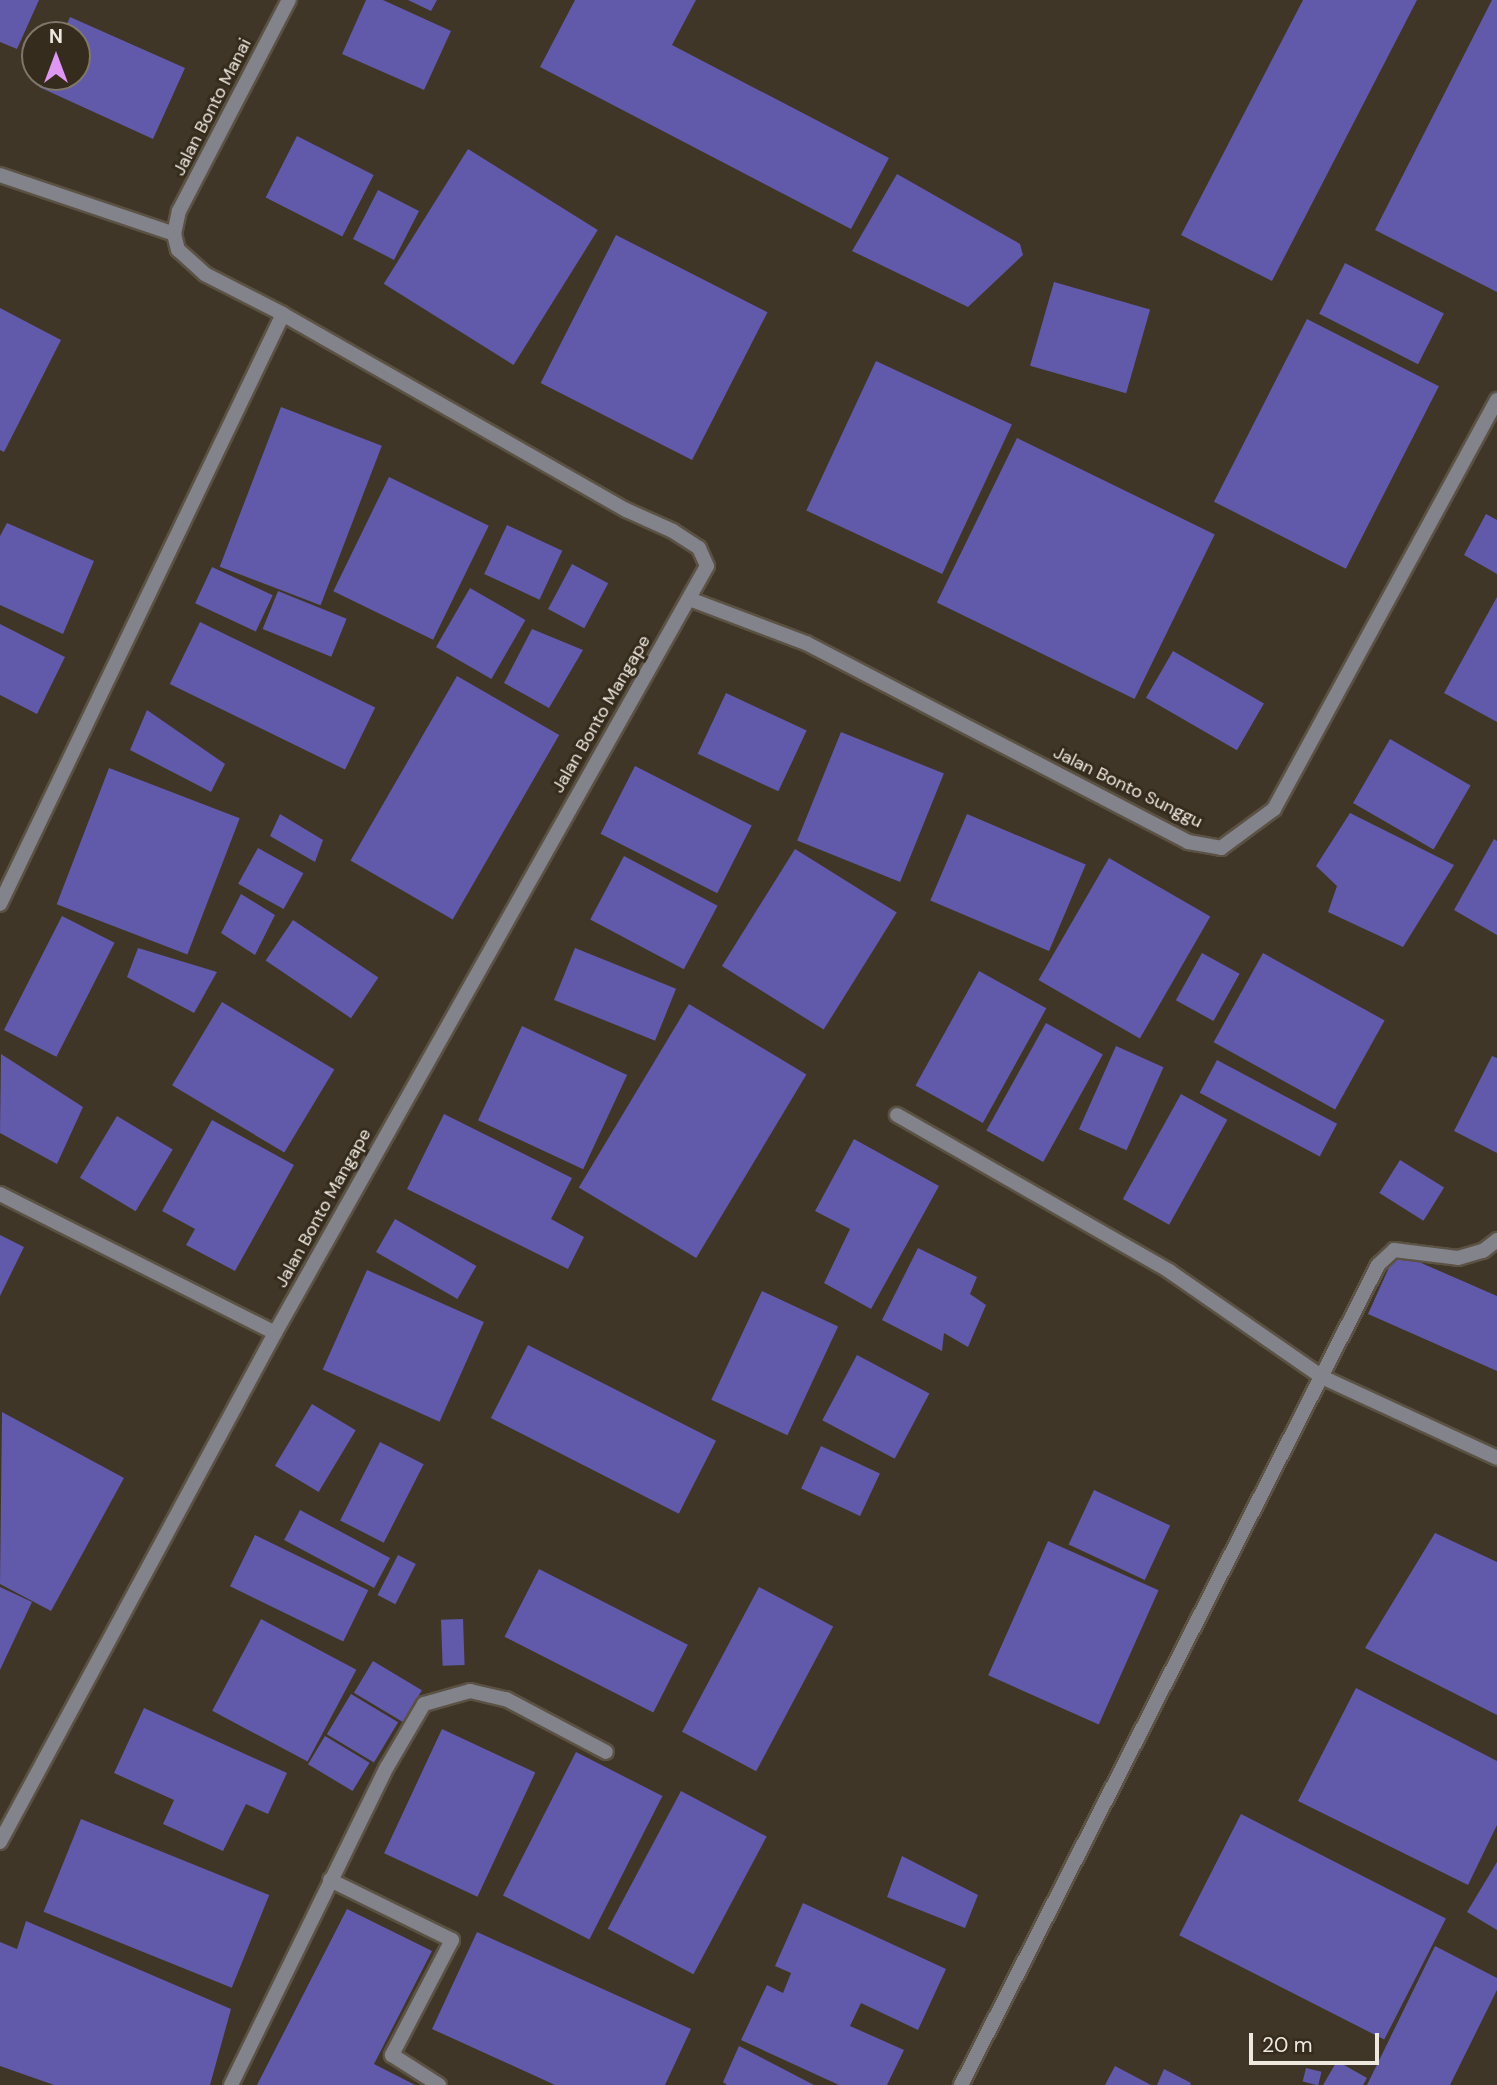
<!DOCTYPE html>
<style>
body{margin:0}
#map{position:relative;width:1497px;height:2085px;overflow:hidden;background:#3f3627;font-family:"DM Sans",sans-serif}
div>[style]{position:absolute}
.building>*{inset:0;background:#6159aa;transform-origin:0 0}
.roads{filter:drop-shadow(2px 0 #5b5244) drop-shadow(-2px 0 #5b5244) drop-shadow(0 2px #5b5244) drop-shadow(0 -2px #5b5244)}
.minor>*{height:14px;margin:-7px;padding:0 7px;transform-origin:7px;border-radius:7px;background:#82838b}
span{translate:-50% -50%;white-space:nowrap;text-align:center;line-height:1.15;-webkit-text-stroke:6px #352c1d;paint-order:stroke}
.street-label{font-size:18px;color:#eee8df}
.north{position:absolute;left:21px;top:21px;width:70px;height:70px;box-sizing:border-box;background:#352c1d;border:2px solid #7f776b;border-radius:50%;rotate:0deg;font-size:19px;font-weight:700;line-height:28px;text-align:center;color:#eee8df}
.north::after{content:'';display:block;margin:auto;width:24px;height:32px;background:#de98f3;clip-path:polygon(50% 0,100% 100%,50% 72%,0 100%)}
.scale{position:absolute;left:1249px;top:2033px;width:130px;height:32px;box-sizing:border-box;border:4px solid #eee8df;border-top:0;padding-left:9px;font-size:21px;line-height:24px;white-space:nowrap;color:#eee8df;-webkit-text-stroke:5px #352c1d;paint-order:stroke}
</style>
<div id="map">
<div class="building">
<i style="clip-path:polygon(0 0,39px 0,17px 49px,0 42px)"></i>
<i style="clip-path:polygon(366px 0,383px 0,451px 31px,424px 90px,342px 54px)"></i>
<i style="clip-path:polygon(408px 0,437px 0,431px 11px)"></i>
<i style="clip-path:polygon(575px 0,696px 0,672px 45px,889px 158px,851px 229px,540px 67px)"></i>
<i style="clip-path:polygon(1303px 0,1417px 0,1272px 281px,1181px 235px)"></i>
<i style="clip-path:polygon(1492px 0,1497px 0,1497px 292px,1375px 230px)"></i>
<i style="clip-path:polygon(70px 17px,185px 68px,153px 139px,39px 87px,43px 77px,77px 77px,77px 35px,62px 35px)"></i>
<i style="left:297px;top:136px;width:86px;height:69px;rotate:27deg"></i>
<i style="left:468px;top:149px;width:153px;height:159px;rotate:32deg"></i>
<i style="clip-path:polygon(897px 174px,1020px 244px,1023px 255px,968px 307px,852px 251px)"></i>
<i style="left:378px;top:190px;width:46px;height:55px;rotate:27deg"></i>
<i style="left:616px;top:235px;width:170px;height:166px;rotate:27deg"></i>
<i style="left:1345px;top:263px;width:111px;height:57px;rotate:27deg"></i>
<i style="left:1054px;top:282px;width:100px;height:87px;rotate:16deg"></i>
<i style="clip-path:polygon(0 308px,61px 340px,4px 452px,0 450px)"></i>
<i style="left:1307px;top:319px;width:148px;height:205px;rotate:27deg"></i>
<i style="left:876px;top:361px;width:150px;height:165px;rotate:25deg"></i>
<i style="left:281px;top:407px;width:108px;height:171px;rotate:21deg"></i>
<i style="left:1017px;top:438px;width:220px;height:183px;rotate:26deg"></i>
<i style="left:389px;top:477px;width:111px;height:127px;rotate:26deg"></i>
<i style="clip-path:polygon(1486px 514px,1497px 520px,1497px 574px,1464px 555px)"></i>
<i style="clip-path:polygon(7px 523px,94px 561px,63px 634px,0 605px,0 536px)"></i>
<i style="left:507px;top:525px;width:61px;height:54px;rotate:25deg"></i>
<i style="left:572px;top:564px;width:41px;height:51px;rotate:28deg"></i>
<i style="left:212px;top:567px;width:67px;height:40px;rotate:25deg"></i>
<i style="left:470px;top:588px;width:64px;height:68px;rotate:30deg"></i>
<i style="left:278px;top:591px;width:74px;height:41px;rotate:22deg"></i>
<i style="clip-path:polygon(1497px 597px,1497px 722px,1444px 693px)"></i>
<i style="left:200px;top:622px;width:195px;height:69px;rotate:26deg"></i>
<i style="clip-path:polygon(0 624px,65px 657px,37px 714px,0 695px)"></i>
<i style="clip-path:polygon(532px 629px,583px 650px,549px 708px,504px 683px)"></i>
<i style="left:1173px;top:651px;width:105px;height:54px;rotate:30deg"></i>
<i style="left:457px;top:676px;width:118px;height:213px;rotate:30deg"></i>
<i style="left:726px;top:693px;width:89px;height:67px;rotate:25deg"></i>
<i style="clip-path:polygon(147px 710px,225px 764px,211px 792px,130px 750px)"></i>
<i style="left:841px;top:732px;width:111px;height:117px;rotate:22deg"></i>
<i style="left:1390px;top:739px;width:93px;height:74px;rotate:30deg"></i>
<i style="left:635px;top:766px;width:131px;height:76px;rotate:27deg"></i>
<i style="left:109px;top:768px;width:140px;height:146px;rotate:21deg"></i>
<i style="clip-path:polygon(1350px 813px,1454px 865px,1403px 947px,1328px 912px,1337px 886px,1316px 866px)"></i>
<i style="clip-path:polygon(280px 814px,323px 840px,315px 862px,270px 836px)"></i>
<i style="left:967px;top:814px;width:129px;height:94px;rotate:23deg"></i>
<i style="clip-path:polygon(1494px 839px,1497px 841px,1497px 935px,1454px 910px)"></i>
<i style="left:258px;top:848px;width:52px;height:41px;rotate:29deg"></i>
<i style="left:795px;top:849px;width:120px;height:138px;rotate:32deg"></i>
<i style="left:624px;top:856px;width:106px;height:72px;rotate:28deg"></i>
<i style="left:1109px;top:858px;width:117px;height:141px;rotate:30deg"></i>
<i style="clip-path:polygon(241px 894px,275px 915px,255px 955px,221px 933px)"></i>
<i style="left:62px;top:916px;width:59px;height:128px;rotate:27deg"></i>
<i style="left:293px;top:920px;width:103px;height:49px;rotate:34deg"></i>
<i style="clip-path:polygon(138px 948px,217px 972px,194px 1013px,127px 977px)"></i>
<i style="left:575px;top:948px;width:109px;height:56px;rotate:22deg"></i>
<i style="left:1202px;top:953px;width:43px;height:54px;rotate:29deg"></i>
<i style="left:1263px;top:953px;width:139px;height:102px;rotate:29deg"></i>
<i style="left:979px;top:971px;width:77px;height:131px;rotate:29deg"></i>
<i style="left:222px;top:1002px;width:131px;height:97px;rotate:31deg"></i>
<i style="left:689px;top:1004px;width:137px;height:214px;rotate:31deg"></i>
<i style="left:1046px;top:1023px;width:65px;height:123px;rotate:29deg"></i>
<i style="left:522px;top:1026px;width:116px;height:104px;rotate:25deg"></i>
<i style="left:1116px;top:1046px;width:52px;height:91px;rotate:24deg"></i>
<i style="clip-path:polygon(1px 1054px,83px 1107px,57px 1164px,0 1133px)"></i>
<i style="clip-path:polygon(1492px 1056px,1497px 1058px,1497px 1153px,1454px 1131px)"></i>
<i style="left:1217px;top:1060px;width:136px;height:37px;rotate:28deg"></i>
<i style="left:1181px;top:1094px;width:53px;height:120px;rotate:29deg"></i>
<i style="clip-path:polygon(444px 1114px,572px 1178px,551px 1219px,584px 1237px,568px 1269px,407px 1189px)"></i>
<i style="left:117px;top:1116px;width:65px;height:72px;rotate:31deg"></i>
<i style="clip-path:polygon(212px 1120px,294px 1165px,235px 1271px,186px 1245px,195px 1229px,162px 1211px)"></i>
<i style="clip-path:polygon(854px 1139px,939px 1186px,871px 1309px,824px 1283px,850px 1229px,815px 1211px)"></i>
<i style="left:1400px;top:1160px;width:52px;height:39px;rotate:32deg"></i>
<i style="left:395px;top:1219px;width:94px;height:38px;rotate:30deg"></i>
<i style="clip-path:polygon(0 1235px,24px 1247px,0 1296px)"></i>
<i style="clip-path:polygon(918px 1248px,977px 1277px,970px 1294px,986px 1305px,968px 1347px,944px 1333px,942px 1351px,882px 1320px)"></i>
<i style="clip-path:polygon(1396px 1252px,1497px 1296px,1497px 1371px,1368px 1314px)"></i>
<i style="left:367px;top:1270px;width:128px;height:109px;rotate:24deg"></i>
<i style="left:762px;top:1291px;width:84px;height:120px;rotate:25deg"></i>
<i style="left:528px;top:1345px;width:211px;height:82px;rotate:27deg"></i>
<i style="left:857px;top:1355px;width:82px;height:74px;rotate:28deg"></i>
<i style="left:312px;top:1404px;width:51px;height:72px;rotate:31deg"></i>
<i style="clip-path:polygon(2px 1412px,124px 1478px,51px 1611px,0 1584px)"></i>
<i style="left:380px;top:1442px;width:49px;height:88px;rotate:27deg"></i>
<i style="left:821px;top:1446px;width:65px;height:47px;rotate:25deg"></i>
<i style="left:1094px;top:1490px;width:84px;height:60px;rotate:25deg"></i>
<i style="left:300px;top:1510px;width:102px;height:34px;rotate:28deg"></i>
<i style="clip-path:polygon(1435px 1533px,1497px 1562px,1497px 1715px,1365px 1648px)"></i>
<i style="left:255px;top:1535px;width:126px;height:57px;rotate:26deg"></i>
<i style="left:1048px;top:1541px;width:121px;height:147px;rotate:24deg"></i>
<i style="left:398px;top:1555px;width:20px;height:45px;rotate:27deg"></i>
<i style="left:539px;top:1569px;width:167px;height:76px;rotate:27deg"></i>
<i style="clip-path:polygon(0 1587px,32px 1602px,0 1670px)"></i>
<i style="left:759px;top:1587px;width:84px;height:164px;rotate:28deg"></i>
<i style="left:261px;top:1619px;width:108px;height:104px;rotate:28deg"></i>
<i style="left:463px;top:1619px;width:46px;height:22px;rotate:88deg"></i>
<i style="left:373px;top:1661px;width:57px;height:37px;rotate:31deg"></i>
<i style="clip-path:polygon(1356px 1688px,1497px 1761px,1497px 1825px,1468px 1885px,1298px 1801px)"></i>
<i style="left:351px;top:1694px;width:55px;height:47px;rotate:31deg"></i>
<i style="clip-path:polygon(144px 1708px,287px 1773px,268px 1814px,246px 1804px,223px 1851px,163px 1824px,174px 1800px,114px 1773px)"></i>
<i style="left:442px;top:1729px;width:103px;height:137px;rotate:25deg"></i>
<i style="left:325px;top:1736px;width:52px;height:33px;rotate:31deg"></i>
<i style="left:576px;top:1752px;width:97px;height:161px;rotate:27deg"></i>
<i style="left:681px;top:1791px;width:97px;height:156px;rotate:28deg"></i>
<i style="left:1241px;top:1814px;width:230px;height:136px;rotate:27deg"></i>
<i style="left:81px;top:1819px;width:203px;height:100px;rotate:22deg"></i>
<i style="clip-path:polygon(902px 1856px,978px 1895px,965px 1928px,887px 1897px)"></i>
<i style="clip-path:polygon(1497px 1862px,1497px 1930px,1467px 1912px)"></i>
<i style="clip-path:polygon(803px 1903px,946px 1969px,918px 2030px,861px 2003px,850px 2026px,904px 2050px,887px 2085px,839px 2085px,741px 2040px,767px 1985px,783px 1993px,791px 1973px,775px 1966px)"></i>
<i style="clip-path:polygon(347px 1909px,432px 1951px,374px 2064px,415px 2085px,257px 2085px)"></i>
<i style="clip-path:polygon(26px 1921px,231px 2009px,210px 2085px,54px 2085px,0 2066px,0 1942px,17px 1949px)"></i>
<i style="clip-path:polygon(477px 1932px,691px 2029px,665px 2085px,555px 2085px,432px 2029px)"></i>
<i style="clip-path:polygon(1435px 1946px,1497px 1978px,1497px 1990px,1450px 2085px,1367px 2085px)"></i>
<i style="clip-path:polygon(739px 2046px,814px 2085px,727px 2085px,723px 2082px)"></i>
<i style="clip-path:polygon(1337px 2061px,1367px 2078px,1363px 2085px,1323px 2085px)"></i>
<i style="clip-path:polygon(1115px 2066px,1151px 2085px,1105px 2085px)"></i>
<i style="left:1306px;top:2068px;width:16px;height:14px;rotate:14deg"></i>
<i style="clip-path:polygon(1164px 2069px,1191px 2083px,1190px 2085px,1157px 2085px)"></i>
</div>
<div class="roads">
<div class="minor">
<i style="left:0;top:175px;width:184px;rotate:18.7deg"></i>
<i style="left:692px;top:600px;width:122px;rotate:20.7deg"></i>
<i style="left:806px;top:643px;width:431px;rotate:27.5deg"></i>
<i style="left:1188px;top:842px;width:34px;rotate:10deg"></i>
<i style="left:1221px;top:848px;width:66px;rotate:-36.3deg"></i>
<i style="left:1274px;top:809px;width:466px;rotate:-61.4deg"></i>
<i style="left:0;top:904px;width:654px;rotate:-64.37deg"></i>
<i style="left:283px;top:314px;width:88px;rotate:-152.9deg"></i>
<i style="left:205px;top:274px;width:36px;rotate:-138deg"></i>
<i style="left:178px;top:250px;width:16px;rotate:-104deg"></i>
<i style="left:174px;top:234px;width:24px;rotate:-78deg"></i>
<i style="left:179px;top:211px;width:238px;rotate:-62.5deg"></i>
<i style="left:897px;top:1115px;width:314px;rotate:29.8deg"></i>
<i style="left:1169px;top:1271px;width:186px;rotate:34.7deg"></i>
<i style="left:1322px;top:1377px;width:193px;rotate:24.8deg"></i>
<i style="left:0;top:1194px;width:308px;rotate:26.8deg"></i>
<i style="left:0;top:1842px;width:579px;rotate:-61.62deg"></i>
<i style="left:275px;top:1333px;width:880px;rotate:-60.61deg"></i>
<i style="left:707px;top:566px;width:20px;rotate:-114deg"></i>
<i style="left:699px;top:548px;width:31px;rotate:-147deg"></i>
<i style="left:673px;top:531px;width:51px;rotate:-155.9deg"></i>
<i style="left:626px;top:510px;width:395px;rotate:-150.3deg"></i>
<i style="left:330px;top:1880px;width:136px;rotate:26.2deg"></i>
<i style="left:452px;top:1940px;width:130px;rotate:117.6deg"></i>
<i style="left:392px;top:2055px;width:56px;rotate:32.6deg"></i>
<i style="left:231px;top:2085px;width:354px;rotate:-63.9deg"></i>
<i style="left:387px;top:1767px;width:73px;rotate:-59.6deg"></i>
<i style="left:424px;top:1704px;width:48px;rotate:-15.8deg"></i>
<i style="left:470px;top:1691px;width:37px;rotate:13deg"></i>
<i style="left:506px;top:1699px;width:113px;rotate:27.9deg"></i>
<i style="left:961px;top:2085px;width:920px;rotate:-63.04deg"></i>
<i style="left:1378px;top:1265px;width:22px;rotate:-43deg"></i>
<i style="left:1394px;top:1250px;width:64px;rotate:7.1deg"></i>
<i style="left:1458px;top:1258px;width:26px;rotate:-16deg"></i>
<i style="left:1483px;top:1251px;width:18px;rotate:-38deg"></i>
</div>
</div>
<div class="street-label">
<span style="left:212px;top:107px;rotate:-63deg">Jalan Bonto Manai</span>
<span style="left:601px;top:714px;rotate:-60deg">Jalan Bonto Mangape</span>
<span style="left:1128px;top:787px;rotate:26deg">Jalan Bonto Sunggu</span>
<span style="left:323px;top:1208px;rotate:-61deg">Jalan Bonto Mangape</span>
</div>
<div class="north">N</div>
<div class="scale">20 m</div>
</div>
